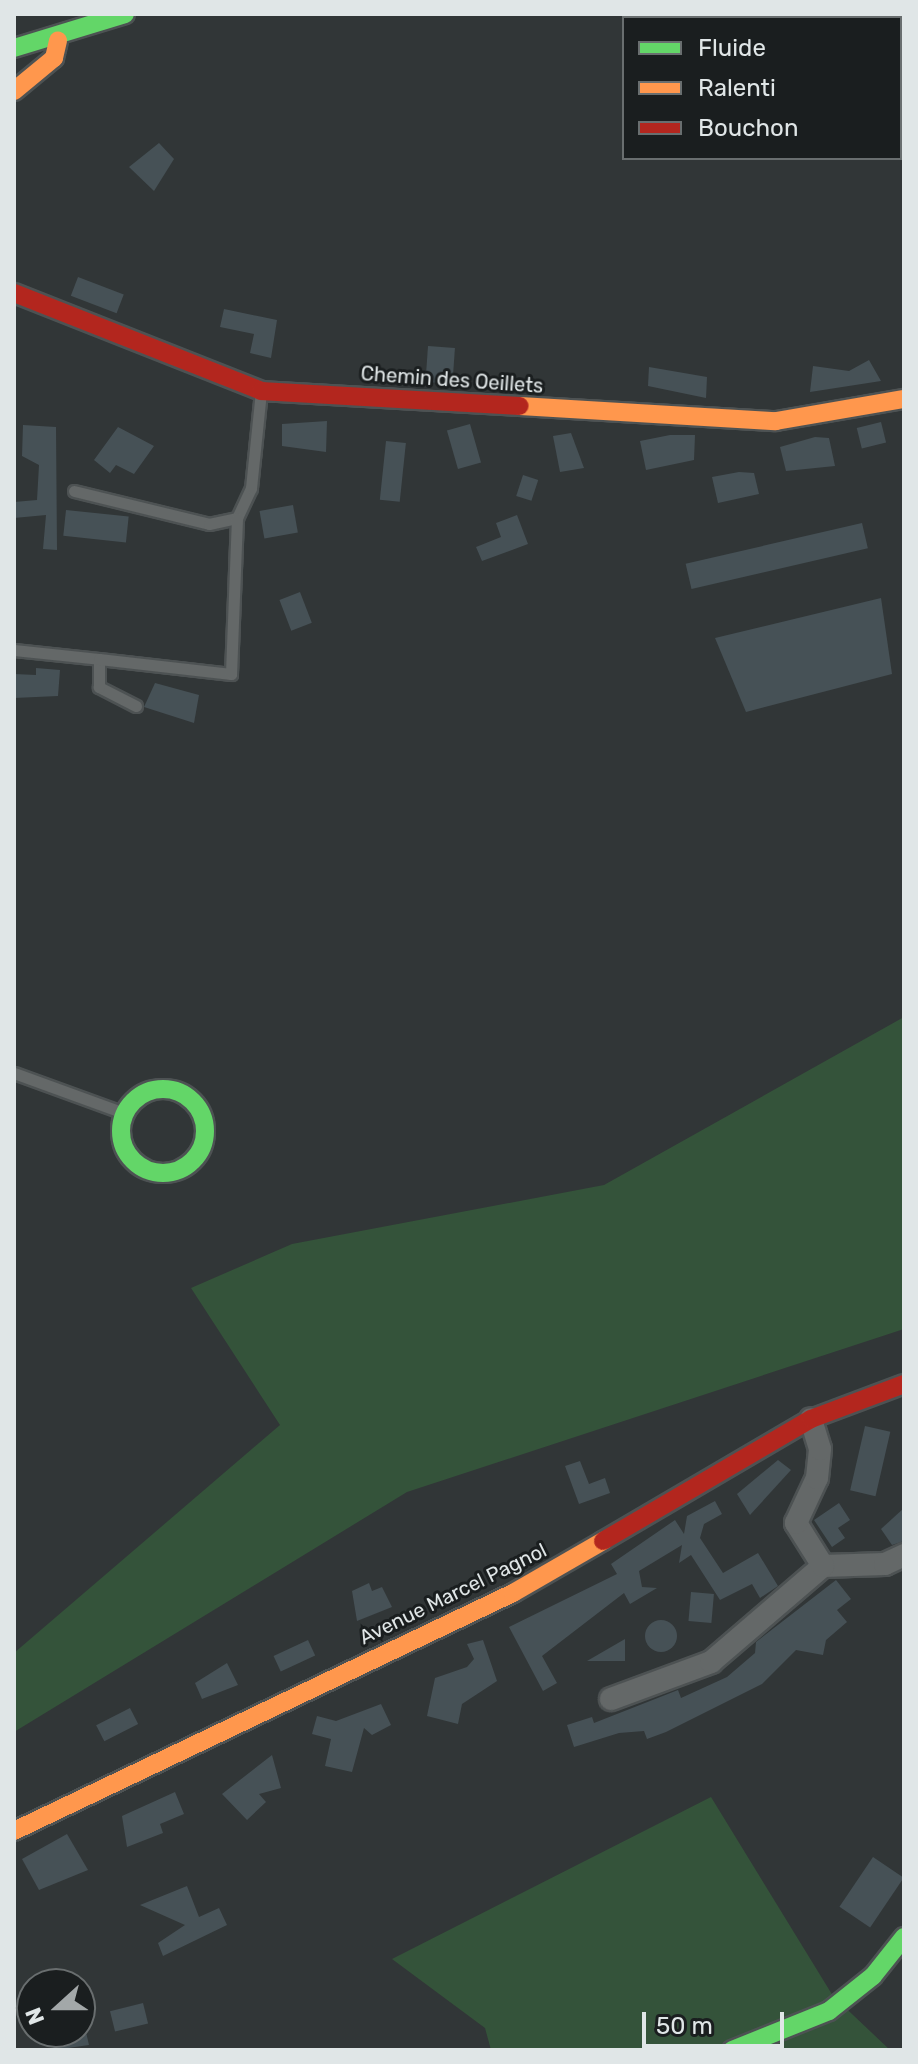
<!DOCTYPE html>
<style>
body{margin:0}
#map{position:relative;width:918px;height:2064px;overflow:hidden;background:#313637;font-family:Rubik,sans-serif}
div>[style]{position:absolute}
.green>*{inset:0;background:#34533a}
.building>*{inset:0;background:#465156;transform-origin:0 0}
.round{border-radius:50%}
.roads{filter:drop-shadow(2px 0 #4d5253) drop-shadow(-2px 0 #4d5253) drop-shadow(0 2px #4d5253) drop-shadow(0 -2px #4d5253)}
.lane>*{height:11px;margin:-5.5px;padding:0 5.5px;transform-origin:5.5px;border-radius:5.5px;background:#646868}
.street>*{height:22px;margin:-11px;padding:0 11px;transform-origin:11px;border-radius:11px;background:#646868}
.fast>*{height:18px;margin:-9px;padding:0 9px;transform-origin:9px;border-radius:9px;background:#63d668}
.fast>.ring{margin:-9px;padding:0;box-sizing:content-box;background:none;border:18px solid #63d668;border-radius:50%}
.slow>*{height:18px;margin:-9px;padding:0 9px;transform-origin:9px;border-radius:9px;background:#ff974d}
.jam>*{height:18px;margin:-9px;padding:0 9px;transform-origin:9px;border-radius:9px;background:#b3261e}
span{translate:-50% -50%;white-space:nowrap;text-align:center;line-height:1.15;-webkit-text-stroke:6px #1a1e1f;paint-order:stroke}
.street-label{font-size:20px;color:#e0e6e7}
.frame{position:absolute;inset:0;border:16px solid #e0e6e7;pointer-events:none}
.legend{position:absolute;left:622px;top:16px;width:280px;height:144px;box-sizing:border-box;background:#1a1e1f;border:2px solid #696e6f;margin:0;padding:10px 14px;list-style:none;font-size:24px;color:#e0e6e7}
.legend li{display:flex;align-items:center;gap:16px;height:40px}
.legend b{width:40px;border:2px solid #696e6f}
.north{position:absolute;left:16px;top:1968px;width:80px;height:80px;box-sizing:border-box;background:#1a1e1f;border:2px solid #696e6f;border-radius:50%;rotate:249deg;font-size:22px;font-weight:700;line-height:32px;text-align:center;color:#e0e6e7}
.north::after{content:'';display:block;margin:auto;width:28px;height:36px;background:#a3a8a9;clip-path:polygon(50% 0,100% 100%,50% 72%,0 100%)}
.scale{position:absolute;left:642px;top:2012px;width:142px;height:36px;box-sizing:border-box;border:4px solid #e0e6e7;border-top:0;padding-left:10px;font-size:24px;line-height:28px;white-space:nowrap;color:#e0e6e7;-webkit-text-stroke:6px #1a1e1f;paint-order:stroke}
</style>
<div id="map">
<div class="green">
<i style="clip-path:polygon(904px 1017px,904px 1329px,407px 1492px,14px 1732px,14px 1653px,280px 1425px,191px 1288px,292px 1244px,604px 1185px)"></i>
<i style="clip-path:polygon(711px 1797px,833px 1996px,890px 2050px,491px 2050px,485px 2028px,392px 1959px)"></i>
</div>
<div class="building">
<i style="clip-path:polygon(159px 143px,174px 159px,154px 191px,129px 167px)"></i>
<i style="left:78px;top:277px;width:49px;height:20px;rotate:21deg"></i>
<i style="clip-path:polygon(224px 309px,277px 320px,271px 358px,250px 353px,254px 334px,220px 327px)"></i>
<i style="left:428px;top:346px;width:27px;height:36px;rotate:4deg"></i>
<i style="clip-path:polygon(869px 360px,881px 381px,810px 392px,813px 366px,849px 371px)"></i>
<i style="clip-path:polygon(649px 367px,707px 377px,706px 398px,648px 386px)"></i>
<i style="clip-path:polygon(327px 421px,326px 452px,282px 446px,282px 424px)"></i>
<i style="left:881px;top:422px;width:21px;height:25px;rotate:76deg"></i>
<i style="left:470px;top:424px;width:40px;height:24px;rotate:74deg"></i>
<i style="clip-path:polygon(23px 425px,56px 427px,57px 550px,43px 549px,46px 515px,14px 518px,14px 502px,37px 500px,39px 465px,22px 456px)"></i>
<i style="clip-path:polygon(118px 427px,154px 446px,134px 474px,116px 465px,110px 473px,94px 460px)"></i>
<i style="clip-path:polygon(571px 433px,584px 468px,560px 472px,553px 436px)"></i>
<i style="clip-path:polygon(670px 435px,695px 435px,694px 460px,646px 470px,640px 441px)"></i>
<i style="clip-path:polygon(815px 437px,829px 438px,835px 466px,786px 471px,780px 447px)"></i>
<i style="left:386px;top:441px;width:20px;height:59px;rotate:6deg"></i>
<i style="clip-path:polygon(739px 472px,754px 473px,759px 494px,718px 503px,712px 477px)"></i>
<i style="left:523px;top:475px;width:16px;height:22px;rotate:18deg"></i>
<i style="left:293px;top:505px;width:28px;height:34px;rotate:80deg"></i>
<i style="left:66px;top:510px;width:63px;height:26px;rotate:6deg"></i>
<i style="clip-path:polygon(517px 515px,528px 544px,482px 561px,476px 547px,501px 537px,496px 523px)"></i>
<i style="left:862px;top:523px;width:26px;height:181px;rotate:77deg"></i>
<i style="left:300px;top:592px;width:33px;height:22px;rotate:69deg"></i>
<i style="clip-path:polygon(881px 598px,892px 674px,746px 712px,715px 638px)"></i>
<i style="clip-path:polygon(36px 668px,60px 670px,58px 696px,14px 698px,14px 674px,36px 675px)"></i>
<i style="clip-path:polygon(155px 683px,199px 695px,194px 723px,144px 707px)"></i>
<i style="left:865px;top:1426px;width:26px;height:66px;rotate:13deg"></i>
<i style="clip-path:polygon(778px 1460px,791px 1470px,750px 1515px,737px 1494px)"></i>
<i style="clip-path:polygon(580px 1461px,589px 1484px,605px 1478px,610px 1493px,579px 1504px,565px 1466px)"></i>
<i style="clip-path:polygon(715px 1501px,722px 1514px,704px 1524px,700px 1538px,723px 1573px,758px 1553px,778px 1586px,760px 1598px,752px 1584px,720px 1600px,691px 1555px,679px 1563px,682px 1545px,639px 1571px,642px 1587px,657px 1588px,630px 1604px,624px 1593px,542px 1656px,557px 1683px,543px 1691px,509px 1627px,617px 1574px,611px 1564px,675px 1520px,684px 1534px,687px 1516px)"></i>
<i style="clip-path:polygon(839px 1503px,850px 1520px,838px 1528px,845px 1538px,832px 1547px,814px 1520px)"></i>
<i style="clip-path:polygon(904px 1508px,904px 1541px,892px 1545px,881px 1529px)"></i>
<i style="clip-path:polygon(836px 1580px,851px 1599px,837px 1610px,847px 1622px,826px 1640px,823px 1655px,796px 1650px,762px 1684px,666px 1732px,647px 1739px,644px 1731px,619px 1733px,574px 1747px,567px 1725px,592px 1717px,594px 1723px,678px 1690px,681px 1698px,727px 1677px,755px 1653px,756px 1642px)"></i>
<i style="clip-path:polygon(369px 1583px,372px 1591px,382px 1587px,392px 1607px,357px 1621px,352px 1591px)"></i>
<i style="left:691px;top:1592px;width:23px;height:29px;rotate:5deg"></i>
<i class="round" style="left:645px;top:1620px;width:32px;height:32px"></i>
<i style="clip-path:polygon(625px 1639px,625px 1661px,587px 1661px)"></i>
<i style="left:308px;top:1640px;width:17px;height:38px;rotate:65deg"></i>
<i style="clip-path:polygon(483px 1640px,497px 1681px,462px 1704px,458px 1724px,427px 1716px,435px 1678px,467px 1667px,474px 1659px,467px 1644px)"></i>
<i style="clip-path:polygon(227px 1663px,238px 1685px,202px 1699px,195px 1683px)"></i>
<i style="clip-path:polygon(381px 1704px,391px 1725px,372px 1735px,364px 1728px,352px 1772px,325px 1766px,331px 1739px,312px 1734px,317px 1716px,336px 1721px)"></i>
<i style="left:130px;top:1708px;width:18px;height:38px;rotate:63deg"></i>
<i style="clip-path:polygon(272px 1755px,281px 1788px,259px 1794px,266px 1802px,247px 1820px,222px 1794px)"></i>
<i style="clip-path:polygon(175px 1792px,184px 1814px,160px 1824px,163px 1833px,127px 1847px,122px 1816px)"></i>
<i style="clip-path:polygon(67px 1834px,88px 1870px,39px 1890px,22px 1859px)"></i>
<i style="left:873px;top:1857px;width:37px;height:60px;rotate:34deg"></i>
<i style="clip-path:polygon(187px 1886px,199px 1917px,219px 1908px,227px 1925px,163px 1956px,158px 1943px,185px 1925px,140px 1905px)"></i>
<i style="left:143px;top:2003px;width:21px;height:34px;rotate:76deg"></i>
<i style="clip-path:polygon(50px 2032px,86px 2032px,89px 2045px,54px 2050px)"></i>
</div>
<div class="roads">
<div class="lane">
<i style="left:74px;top:491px;width:139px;rotate:13.7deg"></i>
<i style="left:209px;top:524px;width:29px;rotate:-12deg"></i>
<i style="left:237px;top:518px;width:33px;rotate:-65deg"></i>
<i style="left:251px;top:488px;width:97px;rotate:-84.1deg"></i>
<i style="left:14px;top:650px;width:85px;rotate:6deg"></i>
<i style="left:136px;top:706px;width:42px;rotate:-152.8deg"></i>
<i style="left:99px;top:687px;width:28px;rotate:-90deg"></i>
<i style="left:99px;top:659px;width:133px;rotate:6.5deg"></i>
<i style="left:231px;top:674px;width:156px;rotate:-87.8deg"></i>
<i style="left:14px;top:1073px;width:117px;rotate:20deg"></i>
</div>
<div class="street">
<i style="left:823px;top:1566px;width:62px;rotate:-1.8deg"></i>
<i style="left:885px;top:1564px;width:21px;rotate:-25deg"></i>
<i style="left:611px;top:1699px;width:107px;rotate:-20.3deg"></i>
<i style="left:711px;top:1662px;width:148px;rotate:-40.6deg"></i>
<i style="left:823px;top:1566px;width:51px;rotate:-122.1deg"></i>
<i style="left:796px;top:1523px;width:50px;rotate:-65deg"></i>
<i style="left:817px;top:1478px;width:29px;rotate:-84deg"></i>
<i style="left:820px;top:1449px;width:31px;rotate:-107deg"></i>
</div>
<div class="fast">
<i style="left:14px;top:48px;width:116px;rotate:-17deg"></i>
<i class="ring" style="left:121px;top:1089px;width:66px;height:66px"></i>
<i style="left:732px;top:2050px;width:105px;rotate:-21.9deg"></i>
<i style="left:829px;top:2011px;width:56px;rotate:-38.5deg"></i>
<i style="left:873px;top:1976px;width:50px;rotate:-51.5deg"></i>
</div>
<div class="slow">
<i style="left:14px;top:91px;width:52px;rotate:-39.5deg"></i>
<i style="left:54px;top:58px;width:18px;rotate:-77deg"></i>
<i style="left:520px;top:406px;width:256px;rotate:3.4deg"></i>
<i style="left:776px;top:421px;width:130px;rotate:-9.8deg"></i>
<i style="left:14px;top:1831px;width:553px;rotate:-25.5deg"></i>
<i style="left:513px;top:1593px;width:104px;rotate:-30deg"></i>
</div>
<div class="jam">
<i style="left:14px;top:293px;width:266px;rotate:21.6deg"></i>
<i style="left:261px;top:391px;width:259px;rotate:3.3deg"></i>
<i style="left:603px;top:1541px;width:241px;rotate:-30.4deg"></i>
<i style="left:811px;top:1419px;width:99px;rotate:-20.6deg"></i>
</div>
</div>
<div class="street-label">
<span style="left:452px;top:380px;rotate:4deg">Chemin des Oeillets</span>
<span style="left:453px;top:1594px;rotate:-26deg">Avenue Marcel Pagnol</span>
</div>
<div class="frame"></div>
<ul class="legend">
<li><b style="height:10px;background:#63d668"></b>Fluide</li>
<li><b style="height:10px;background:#ff974d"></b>Ralenti</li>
<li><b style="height:10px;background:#b3261e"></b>Bouchon</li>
</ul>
<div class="north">N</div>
<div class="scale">50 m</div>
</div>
